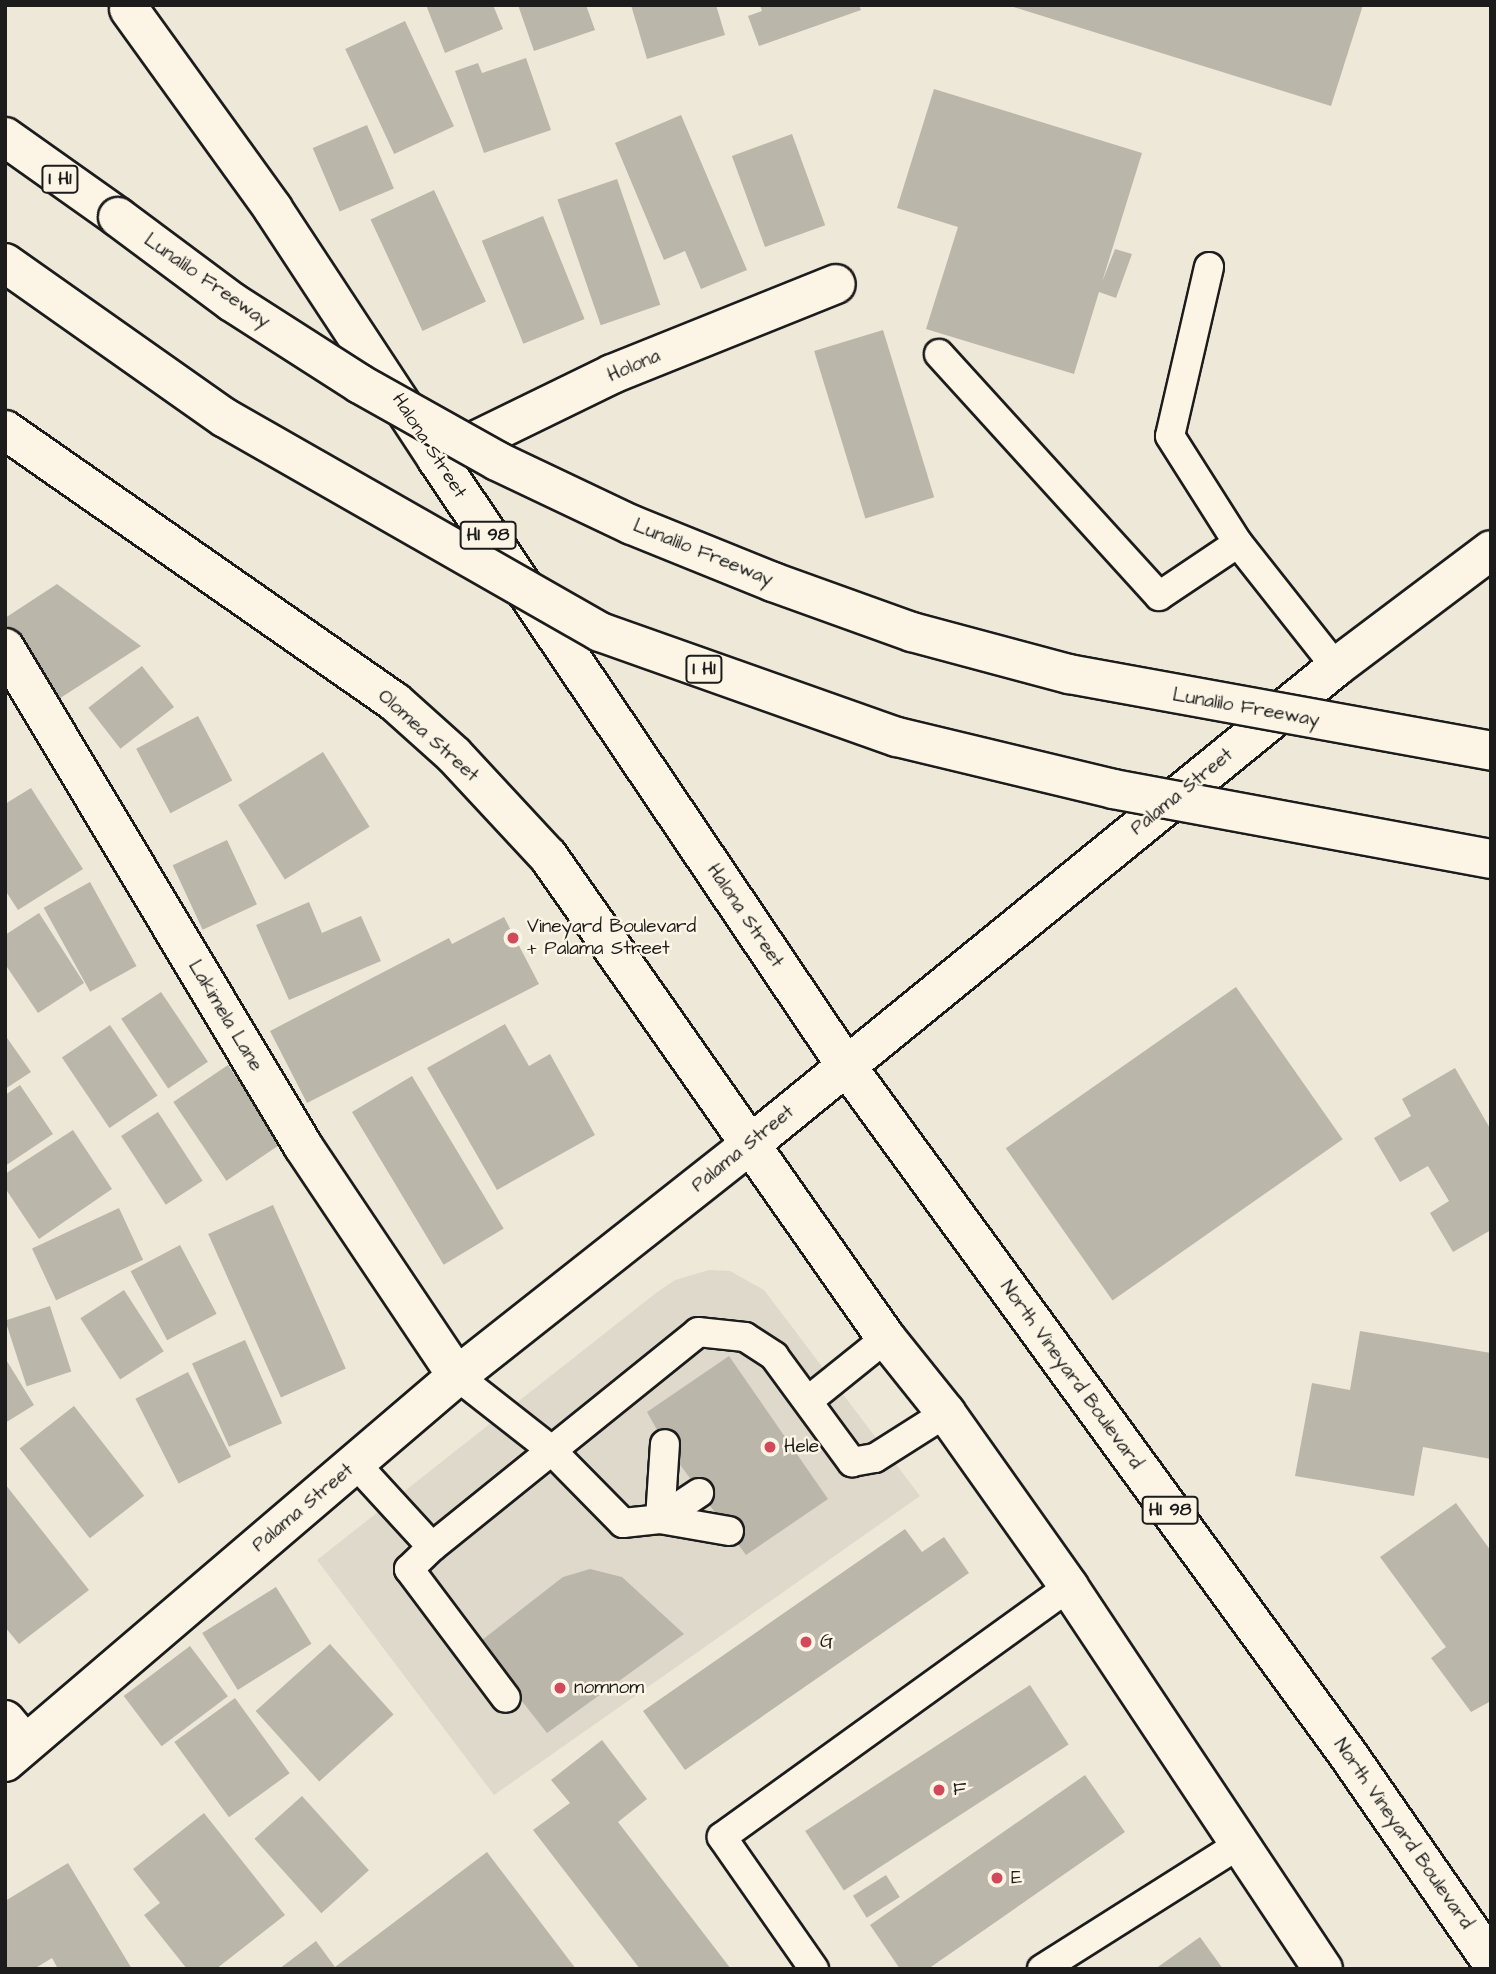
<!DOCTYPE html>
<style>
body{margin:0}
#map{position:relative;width:1496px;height:1974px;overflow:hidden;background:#eee8d9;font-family:"Architects Daughter",sans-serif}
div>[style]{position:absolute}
.built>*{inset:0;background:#ded9cb}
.building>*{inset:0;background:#bab6aa;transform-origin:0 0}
.roads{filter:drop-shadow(2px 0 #1c1c1c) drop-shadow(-2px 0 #1c1c1c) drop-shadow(0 2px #1c1c1c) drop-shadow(0 -2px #1c1c1c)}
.lane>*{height:28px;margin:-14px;padding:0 14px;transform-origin:14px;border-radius:14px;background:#fcf5e5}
.street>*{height:38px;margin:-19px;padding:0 19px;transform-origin:19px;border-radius:19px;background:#fcf5e5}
.secondary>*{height:38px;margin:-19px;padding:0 19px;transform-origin:19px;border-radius:19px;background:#fcf5e5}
.primary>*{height:38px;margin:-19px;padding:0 19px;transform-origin:19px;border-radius:19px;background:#fcf5e5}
.highway>*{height:38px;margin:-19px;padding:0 19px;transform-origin:19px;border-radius:19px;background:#fcf5e5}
.bridges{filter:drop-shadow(2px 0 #1c1c1c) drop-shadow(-2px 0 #1c1c1c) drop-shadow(0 2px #1c1c1c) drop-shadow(0 -2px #1c1c1c)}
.highway-bridge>*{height:38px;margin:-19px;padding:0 19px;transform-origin:19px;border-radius:19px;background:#fcf5e5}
.dots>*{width:19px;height:19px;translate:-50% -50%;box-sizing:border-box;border:4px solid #fcf5e5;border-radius:50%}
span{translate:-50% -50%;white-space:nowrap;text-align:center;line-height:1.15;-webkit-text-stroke:5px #fcf5e5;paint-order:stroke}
.shield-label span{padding:2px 5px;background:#fcf5e5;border:2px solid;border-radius:5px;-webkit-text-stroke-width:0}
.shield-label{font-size:18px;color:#1c1c1c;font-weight:700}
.street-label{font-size:19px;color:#1c1c1c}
.poi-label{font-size:19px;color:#1c1c1c}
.left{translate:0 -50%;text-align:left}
.frame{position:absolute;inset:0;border:7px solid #1c1c1c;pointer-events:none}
</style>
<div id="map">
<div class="built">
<i style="clip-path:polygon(709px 1270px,730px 1271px,764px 1290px,920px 1496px,494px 1795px,317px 1560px,656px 1293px,675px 1280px)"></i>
</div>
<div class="building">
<i style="clip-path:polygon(426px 5px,493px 5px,503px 29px,445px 53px)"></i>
<i style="clip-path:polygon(518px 5px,586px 5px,595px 30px,534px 51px)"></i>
<i style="clip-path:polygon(631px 5px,716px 5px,725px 35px,647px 59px)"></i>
<i style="clip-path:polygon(760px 5px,859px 5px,861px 10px,759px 46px,748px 16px,762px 11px)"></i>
<i style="clip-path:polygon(1007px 5px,1363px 5px,1331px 106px)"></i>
<i style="left:405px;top:21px;width:116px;height:66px;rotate:65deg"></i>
<i style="clip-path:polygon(526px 58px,551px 130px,484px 153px,455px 71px,478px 63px,482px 73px)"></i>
<i style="clip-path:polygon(934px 89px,1142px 153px,1102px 282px,1115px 249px,1132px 254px,1116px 298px,1099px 292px,1074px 374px,926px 329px,958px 227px,897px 208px)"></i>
<i style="clip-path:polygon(681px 115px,747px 270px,701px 289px,685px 251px,664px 260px,615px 143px)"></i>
<i style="left:367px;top:125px;width:69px;height:59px;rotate:67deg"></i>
<i style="left:792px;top:134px;width:97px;height:64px;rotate:70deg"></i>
<i style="left:617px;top:179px;width:133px;height:63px;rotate:71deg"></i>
<i style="left:434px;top:190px;width:123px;height:70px;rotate:65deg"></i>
<i style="left:543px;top:216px;width:111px;height:66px;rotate:68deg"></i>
<i style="left:883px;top:330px;width:175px;height:72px;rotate:73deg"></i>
<i style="clip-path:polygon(57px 584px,141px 646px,51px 704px,5px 633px,5px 618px)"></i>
<i style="left:142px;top:666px;width:52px;height:68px;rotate:52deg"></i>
<i style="left:198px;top:716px;width:73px;height:70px;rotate:62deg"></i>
<i style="left:323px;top:752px;width:88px;height:100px;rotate:58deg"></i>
<i style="clip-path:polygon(31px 788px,83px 869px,18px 910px,5px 890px,5px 804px)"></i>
<i style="left:227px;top:840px;width:71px;height:60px;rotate:65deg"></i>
<i style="left:90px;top:882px;width:96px;height:53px;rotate:61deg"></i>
<i style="clip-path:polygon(309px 902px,322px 933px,361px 916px,381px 961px,289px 1000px,256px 925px)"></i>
<i style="clip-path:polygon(39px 913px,84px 983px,38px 1013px,5px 964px,5px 935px)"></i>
<i style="clip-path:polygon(504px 917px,539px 984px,307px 1103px,270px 1031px,449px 938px,452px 944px)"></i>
<i style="left:1236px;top:987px;width:186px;height:281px;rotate:55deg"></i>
<i style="left:161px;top:992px;width:84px;height:48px;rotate:56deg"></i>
<i style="clip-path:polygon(505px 1024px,529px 1066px,550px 1054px,595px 1135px,497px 1190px,427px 1068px)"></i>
<i style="left:110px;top:1025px;width:85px;height:58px;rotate:56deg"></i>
<i style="clip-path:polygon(5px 1035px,31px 1072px,5px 1089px)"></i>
<i style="left:228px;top:1065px;width:95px;height:66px;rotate:56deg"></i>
<i style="clip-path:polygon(1455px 1068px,1491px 1130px,1491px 1230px,1453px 1252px,1430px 1213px,1449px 1201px,1428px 1166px,1400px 1182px,1374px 1138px,1411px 1116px,1402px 1099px)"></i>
<i style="left:412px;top:1076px;width:178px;height:70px;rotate:59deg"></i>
<i style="clip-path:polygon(20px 1085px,53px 1134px,5px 1166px,5px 1095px)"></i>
<i style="left:158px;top:1112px;width:82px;height:44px;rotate:57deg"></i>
<i style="clip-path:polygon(73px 1130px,112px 1189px,39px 1239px,5px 1188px,5px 1174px)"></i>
<i style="left:273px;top:1205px;width:179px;height:71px;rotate:66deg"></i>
<i style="left:119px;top:1208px;width:57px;height:96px;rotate:65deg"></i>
<i style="left:180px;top:1245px;width:78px;height:56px;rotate:62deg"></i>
<i style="left:124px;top:1290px;width:73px;height:52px;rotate:57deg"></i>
<i style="left:50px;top:1306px;width:69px;height:47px;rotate:72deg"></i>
<i style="clip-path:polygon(1360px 1331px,1491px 1353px,1491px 1459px,1423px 1447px,1414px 1496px,1295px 1476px,1312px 1383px,1350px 1390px)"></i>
<i style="left:245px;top:1340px;width:91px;height:58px;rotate:66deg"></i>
<i style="clip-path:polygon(729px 1356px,828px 1499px,746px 1555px,665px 1444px,647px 1412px)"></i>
<i style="clip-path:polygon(5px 1358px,34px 1405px,5px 1423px)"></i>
<i style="left:188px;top:1372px;width:95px;height:59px;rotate:63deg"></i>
<i style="left:74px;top:1406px;width:114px;height:69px;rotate:52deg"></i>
<i style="clip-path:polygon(5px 1484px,89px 1590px,19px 1644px,5px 1627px)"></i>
<i style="clip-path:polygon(1456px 1503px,1491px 1551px,1491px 1701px,1471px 1712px,1431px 1658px,1446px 1647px,1380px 1557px)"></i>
<i style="clip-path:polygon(905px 1529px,922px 1552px,944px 1537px,969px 1573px,685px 1770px,643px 1711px)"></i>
<i style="clip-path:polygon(590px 1569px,622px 1577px,684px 1634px,547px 1733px,477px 1644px,563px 1577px)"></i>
<i style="left:276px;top:1587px;width:67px;height:87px;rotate:58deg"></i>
<i style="left:330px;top:1644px;width:95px;height:100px;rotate:48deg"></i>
<i style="left:190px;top:1646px;width:63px;height:83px;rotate:53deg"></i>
<i style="left:1030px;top:1685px;width:71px;height:268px;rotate:57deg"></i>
<i style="left:235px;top:1698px;width:93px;height:75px;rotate:54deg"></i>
<i style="clip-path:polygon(602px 1740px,647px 1799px,618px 1822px,731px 1969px,640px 1969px,533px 1830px,570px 1803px,551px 1780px)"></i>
<i style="clip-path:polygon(1085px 1775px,1125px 1832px,928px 1969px,900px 1969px,870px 1925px)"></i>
<i style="left:302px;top:1796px;width:100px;height:64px;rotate:48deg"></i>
<i style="clip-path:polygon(204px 1813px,285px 1915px,216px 1969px,187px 1969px,144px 1915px,160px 1903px,133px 1869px)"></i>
<i style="clip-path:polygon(487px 1852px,576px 1969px,279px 1969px,316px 1941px,335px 1967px)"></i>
<i style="clip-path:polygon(68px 1863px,132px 1969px,58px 1969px,52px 1958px,34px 1969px,5px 1969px,5px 1901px)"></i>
<i style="left:886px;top:1875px;width:26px;height:39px;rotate:58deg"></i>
<i style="clip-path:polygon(1200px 1937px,1223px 1969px,1155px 1969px)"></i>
</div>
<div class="roads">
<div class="lane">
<i style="left:1209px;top:267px;width:173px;rotate:103deg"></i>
<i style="left:1170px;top:436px;width:127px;rotate:57.6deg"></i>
<i style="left:939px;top:354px;width:327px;rotate:47.7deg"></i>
<i style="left:1159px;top:596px;width:95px;rotate:-33.9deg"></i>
<i style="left:1238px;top:543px;width:158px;rotate:51.7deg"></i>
<i style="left:457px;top:1376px;width:118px;rotate:38.1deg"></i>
<i style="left:550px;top:1449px;width:104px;rotate:45.4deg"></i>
<i style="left:623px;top:1523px;width:37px;rotate:-6deg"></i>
<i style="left:660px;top:1519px;width:75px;rotate:-86.2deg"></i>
<i style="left:809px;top:1400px;width:99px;rotate:-38.8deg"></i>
<i style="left:355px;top:1463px;width:114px;rotate:47.5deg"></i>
<i style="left:432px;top:1547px;width:342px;rotate:-38.9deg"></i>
<i style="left:698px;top:1332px;width:47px;rotate:6.1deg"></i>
<i style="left:745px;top:1337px;width:35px;rotate:33deg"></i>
<i style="left:774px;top:1356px;width:132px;rotate:53.7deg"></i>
<i style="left:852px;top:1462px;width:23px;rotate:-10deg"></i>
<i style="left:875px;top:1458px;width:84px;rotate:-32.4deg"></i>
<i style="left:660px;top:1519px;width:70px;rotate:9.9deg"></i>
<i style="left:660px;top:1519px;width:47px;rotate:-33.7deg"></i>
<i style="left:432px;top:1547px;width:32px;rotate:136deg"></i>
<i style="left:409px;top:1569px;width:161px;rotate:53.1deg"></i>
<i style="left:814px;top:1969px;width:161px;rotate:-124.9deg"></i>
<i style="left:722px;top:1837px;width:428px;rotate:-35.8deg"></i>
<i style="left:1042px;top:1969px;width:232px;rotate:-32.3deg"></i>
</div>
<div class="street">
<i style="left:442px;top:457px;width:189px;rotate:-26deg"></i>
<i style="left:612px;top:374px;width:241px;rotate:-21.9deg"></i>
<i style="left:5px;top:648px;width:580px;rotate:59.1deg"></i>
<i style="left:303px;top:1146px;width:277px;rotate:56.2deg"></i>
<i style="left:5px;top:1720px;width:31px;rotate:50deg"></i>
</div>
<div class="secondary">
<i style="left:5px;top:1762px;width:594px;rotate:-40.5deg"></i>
<i style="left:457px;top:1376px;width:376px;rotate:-38.3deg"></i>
<i style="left:752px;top:1143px;width:753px;rotate:-39.18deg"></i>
<i style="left:1336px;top:667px;width:194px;rotate:-37deg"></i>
</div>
<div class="primary">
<i style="left:129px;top:9px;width:246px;rotate:54.2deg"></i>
<i style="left:273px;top:209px;width:299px;rotate:56.7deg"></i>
<i style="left:437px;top:459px;width:730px;rotate:56.01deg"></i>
<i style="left:845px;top:1064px;width:856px;rotate:53.93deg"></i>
<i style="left:1349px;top:1756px;width:249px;rotate:55.3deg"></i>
<i style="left:5px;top:430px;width:475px;rotate:34.9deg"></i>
<i style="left:395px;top:702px;width:79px;rotate:41.9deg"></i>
<i style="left:454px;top:755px;width:138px;rotate:47.1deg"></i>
<i style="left:548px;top:856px;width:589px;rotate:54.96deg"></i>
<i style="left:886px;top:1338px;width:96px;rotate:51.3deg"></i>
<i style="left:946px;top:1413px;width:213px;rotate:54.7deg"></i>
<i style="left:1069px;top:1587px;width:459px;rotate:56.4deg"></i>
</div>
<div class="highway">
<i style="left:5px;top:137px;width:138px;rotate:35.3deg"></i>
</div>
</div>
<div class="bridges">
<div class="highway-bridge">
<i style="left:118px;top:217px;width:142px;rotate:36.7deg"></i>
<i style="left:232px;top:302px;width:152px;rotate:32.6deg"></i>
<i style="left:360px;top:384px;width:157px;rotate:29.3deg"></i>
<i style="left:497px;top:461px;width:149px;rotate:25.4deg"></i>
<i style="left:632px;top:525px;width:152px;rotate:22deg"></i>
<i style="left:773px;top:582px;width:148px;rotate:19.8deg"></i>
<i style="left:912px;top:632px;width:163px;rotate:15deg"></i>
<i style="left:1069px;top:674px;width:429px;rotate:10.3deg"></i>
<i style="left:5px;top:263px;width:269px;rotate:35.2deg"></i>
<i style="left:225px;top:418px;width:432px;rotate:29.7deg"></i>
<i style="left:600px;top:632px;width:315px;rotate:19.5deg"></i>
<i style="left:897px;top:737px;width:222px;rotate:13.5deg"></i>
<i style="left:1113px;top:789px;width:384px;rotate:10.5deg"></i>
</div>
</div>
<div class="dots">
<i style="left:513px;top:938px;background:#d1495b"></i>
<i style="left:770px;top:1447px;background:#d1495b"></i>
<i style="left:806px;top:1642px;background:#d1495b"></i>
<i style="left:560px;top:1688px;background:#d1495b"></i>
<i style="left:939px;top:1790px;background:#d1495b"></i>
<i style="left:997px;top:1878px;background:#d1495b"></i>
</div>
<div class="shield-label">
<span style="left:60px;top:179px">I H1</span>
<span style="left:488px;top:535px">HI 98</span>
<span style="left:704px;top:669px">I H1</span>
<span style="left:1170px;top:1510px">HI 98</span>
</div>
<div class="street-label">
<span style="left:207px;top:281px;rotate:35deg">Lunalilo Freeway</span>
<span style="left:634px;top:366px;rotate:-23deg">Holona</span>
<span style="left:429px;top:446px;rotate:57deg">Halona Street</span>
<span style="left:703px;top:553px;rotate:22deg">Lunalilo Freeway</span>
<span style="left:1246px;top:708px;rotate:10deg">Lunalilo Freeway</span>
<span style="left:428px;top:736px;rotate:42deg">Olomea Street</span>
<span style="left:1182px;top:792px;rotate:-39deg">Palama Street</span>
<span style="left:745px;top:916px;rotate:56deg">Halona Street</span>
<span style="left:225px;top:1016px;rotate:59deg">Lakimela Lane</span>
<span style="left:743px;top:1149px;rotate:-39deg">Palama Street</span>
<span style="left:1071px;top:1375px;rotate:54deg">North Vineyard Boulevard</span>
<span style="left:303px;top:1508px;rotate:-40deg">Palama Street</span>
<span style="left:1403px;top:1834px;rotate:55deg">North Vineyard Boulevard</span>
</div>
<div class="poi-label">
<span class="left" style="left:527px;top:938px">Vineyard Boulevard<br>+ Palama Street</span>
<span class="left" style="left:784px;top:1447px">Hele</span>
<span class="left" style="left:820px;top:1642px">G</span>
<span class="left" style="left:574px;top:1688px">nomnom</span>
<span class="left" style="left:953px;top:1790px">F</span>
<span class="left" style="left:1011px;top:1878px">E</span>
</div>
<div class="frame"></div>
</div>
